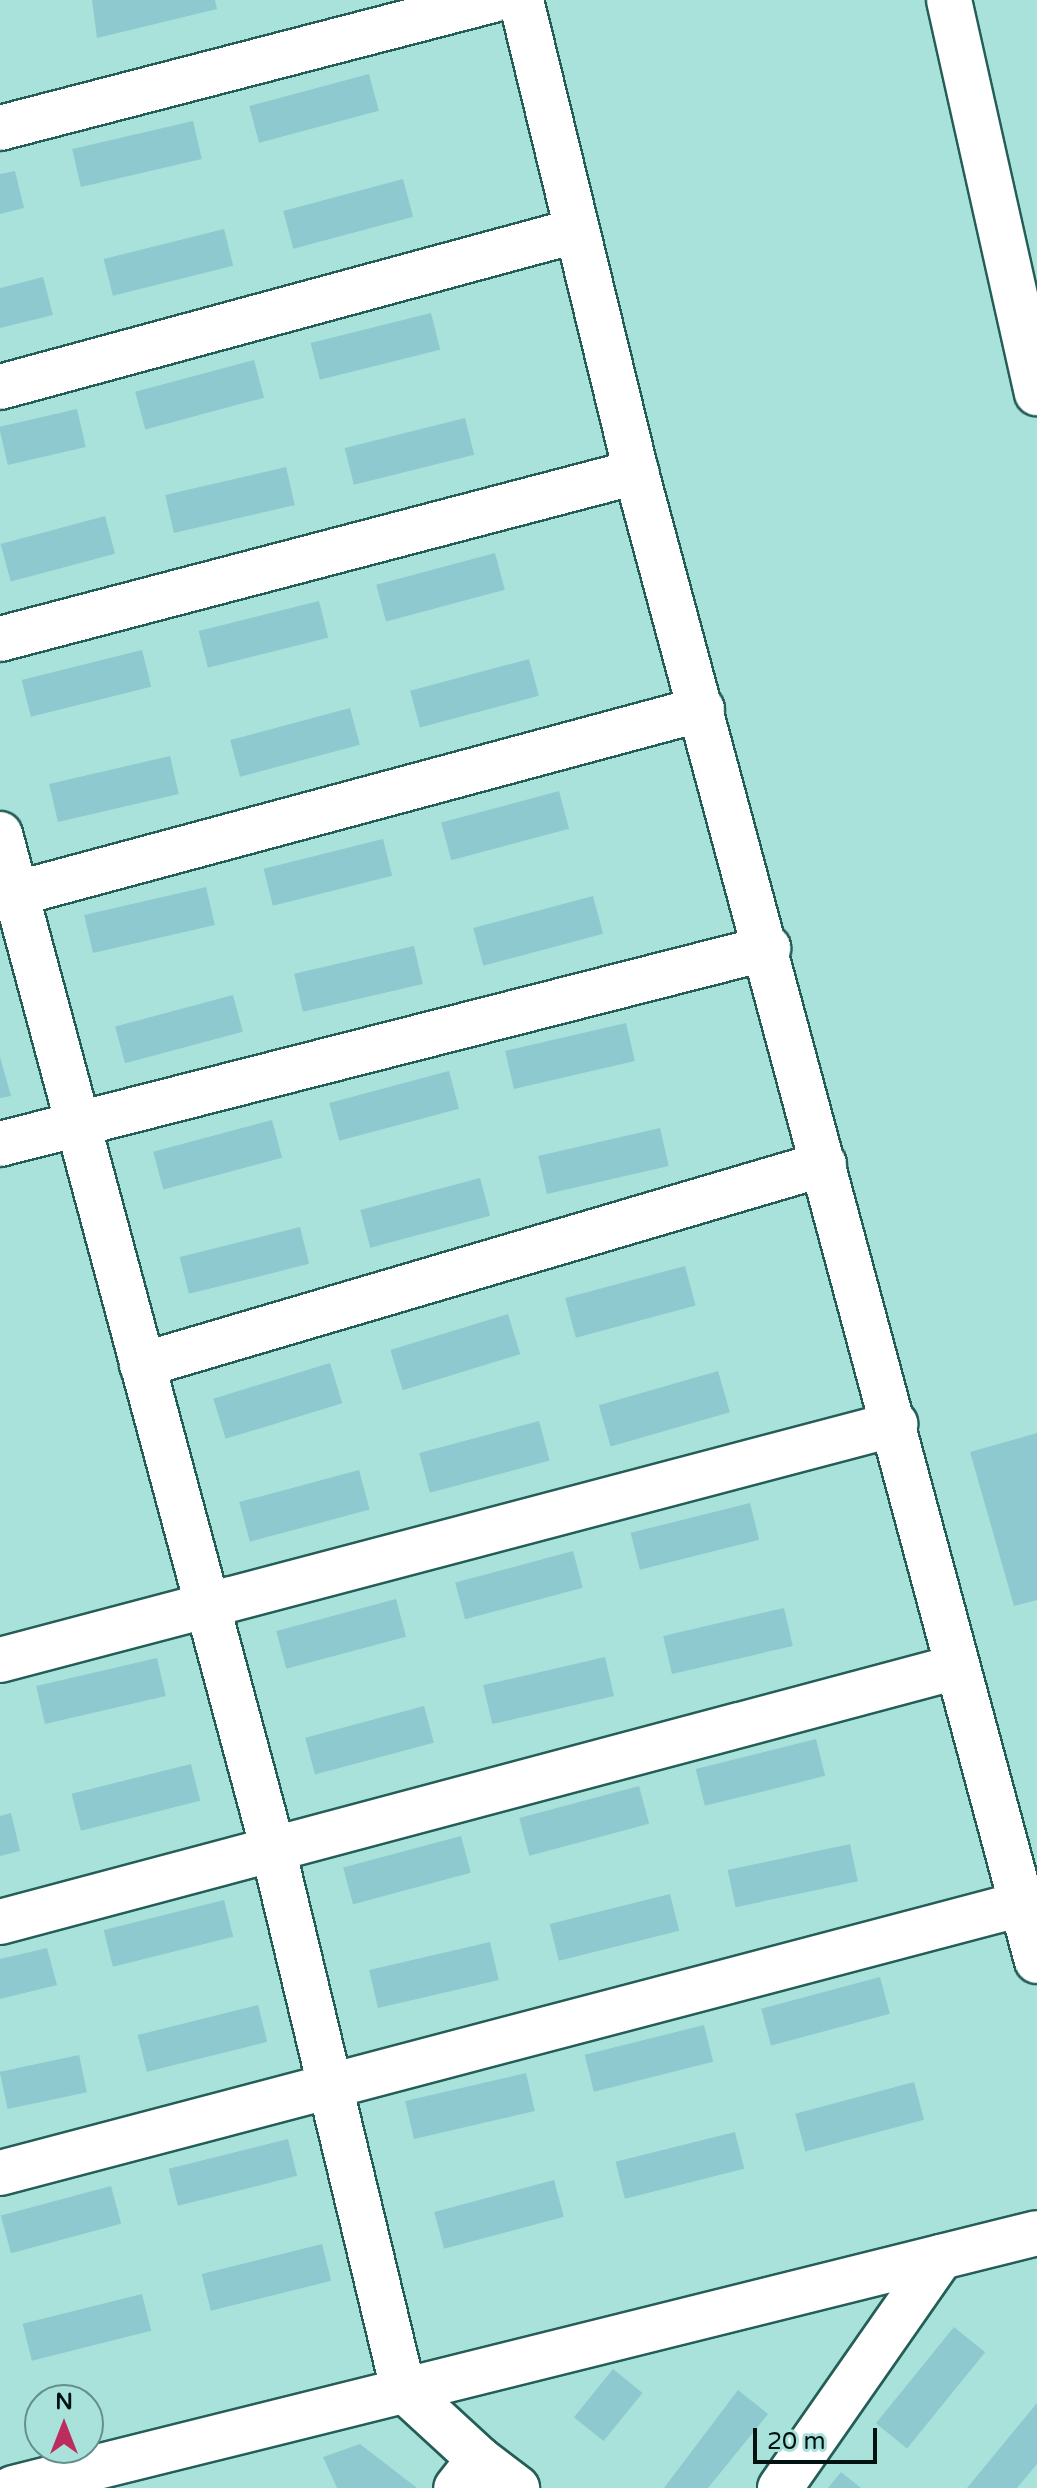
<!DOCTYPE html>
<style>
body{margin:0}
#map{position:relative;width:1037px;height:2488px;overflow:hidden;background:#a8e2da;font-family:"Varela Round",sans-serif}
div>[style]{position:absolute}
.building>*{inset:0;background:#8fc9d0;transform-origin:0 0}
.roads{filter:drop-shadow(2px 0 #245e57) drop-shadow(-2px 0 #245e57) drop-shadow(0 2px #245e57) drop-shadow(0 -2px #245e57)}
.street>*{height:44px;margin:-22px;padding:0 22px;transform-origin:22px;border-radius:22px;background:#fff}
span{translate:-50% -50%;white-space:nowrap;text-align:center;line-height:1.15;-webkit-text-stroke:6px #a8e2da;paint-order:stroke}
.north{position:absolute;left:24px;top:2384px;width:80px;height:80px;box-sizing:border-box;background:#a8e2da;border:2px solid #658f8a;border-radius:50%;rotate:0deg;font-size:22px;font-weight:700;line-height:32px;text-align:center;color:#001311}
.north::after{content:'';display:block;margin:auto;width:28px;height:36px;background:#bb2d5e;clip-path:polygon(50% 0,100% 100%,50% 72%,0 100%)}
.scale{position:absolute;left:753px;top:2428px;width:124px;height:36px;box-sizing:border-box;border:4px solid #001311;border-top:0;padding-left:10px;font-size:24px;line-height:28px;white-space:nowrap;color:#001311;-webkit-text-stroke:6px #a8e2da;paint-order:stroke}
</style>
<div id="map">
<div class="building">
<i style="clip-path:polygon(92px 0,215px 0,217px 9px,97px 38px)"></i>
<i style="left:369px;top:74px;width:38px;height:124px;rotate:75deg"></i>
<i style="left:193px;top:121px;width:39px;height:124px;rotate:77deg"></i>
<i style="clip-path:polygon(15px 171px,24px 208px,0 214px,0 174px)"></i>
<i style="left:403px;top:179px;width:39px;height:124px;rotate:75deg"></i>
<i style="left:224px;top:229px;width:38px;height:124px;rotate:76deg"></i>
<i style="clip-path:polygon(43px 277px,53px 315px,0 328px,0 288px)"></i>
<i style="left:431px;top:313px;width:38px;height:124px;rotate:76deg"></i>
<i style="left:254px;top:360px;width:39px;height:123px;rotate:75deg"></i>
<i style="left:77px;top:409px;width:39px;height:80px;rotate:77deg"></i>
<i style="left:465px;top:418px;width:38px;height:124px;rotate:76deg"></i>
<i style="left:286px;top:467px;width:39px;height:124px;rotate:77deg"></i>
<i style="left:105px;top:516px;width:39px;height:108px;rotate:75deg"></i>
<i style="left:495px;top:553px;width:38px;height:123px;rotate:75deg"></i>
<i style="left:319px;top:601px;width:38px;height:124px;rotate:76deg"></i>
<i style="left:142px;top:650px;width:38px;height:124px;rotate:76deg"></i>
<i style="left:529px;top:659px;width:38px;height:123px;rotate:75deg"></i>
<i style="left:350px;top:708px;width:38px;height:124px;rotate:75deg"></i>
<i style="left:170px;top:756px;width:39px;height:124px;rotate:77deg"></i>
<i style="left:559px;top:791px;width:39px;height:122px;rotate:75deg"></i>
<i style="left:383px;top:839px;width:38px;height:123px;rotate:76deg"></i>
<i style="left:206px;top:887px;width:39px;height:125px;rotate:77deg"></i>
<i style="left:593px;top:896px;width:39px;height:124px;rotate:75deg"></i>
<i style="left:414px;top:946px;width:39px;height:123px;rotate:77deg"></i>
<i style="left:233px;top:995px;width:38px;height:122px;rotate:75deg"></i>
<i style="left:626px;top:1023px;width:39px;height:124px;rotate:77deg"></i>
<i style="clip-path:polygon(0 1057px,11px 1096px,0 1098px)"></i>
<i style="left:449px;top:1071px;width:39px;height:124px;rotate:75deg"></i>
<i style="left:272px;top:1120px;width:39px;height:123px;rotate:75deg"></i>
<i style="left:660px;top:1128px;width:39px;height:125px;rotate:77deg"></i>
<i style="left:480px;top:1178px;width:39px;height:124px;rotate:75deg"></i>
<i style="left:300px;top:1227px;width:38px;height:124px;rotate:76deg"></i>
<i style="left:685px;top:1266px;width:41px;height:124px;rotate:75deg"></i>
<i style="left:508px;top:1314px;width:42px;height:123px;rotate:73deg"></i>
<i style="left:330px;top:1363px;width:42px;height:122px;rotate:73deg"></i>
<i style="left:718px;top:1371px;width:43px;height:124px;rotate:74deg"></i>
<i style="left:539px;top:1421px;width:41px;height:124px;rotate:75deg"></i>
<i style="clip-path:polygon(1037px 1433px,1037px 1600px,1014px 1606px,970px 1452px)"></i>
<i style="left:359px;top:1470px;width:41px;height:124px;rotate:75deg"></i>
<i style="left:750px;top:1503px;width:38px;height:123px;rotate:76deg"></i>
<i style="left:573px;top:1551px;width:38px;height:122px;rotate:75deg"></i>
<i style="left:396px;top:1599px;width:39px;height:124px;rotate:75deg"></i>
<i style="left:784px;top:1608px;width:39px;height:124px;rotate:77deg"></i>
<i style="left:605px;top:1657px;width:40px;height:125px;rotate:77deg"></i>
<i style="left:157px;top:1658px;width:39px;height:124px;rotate:77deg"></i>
<i style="left:424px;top:1706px;width:38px;height:123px;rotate:75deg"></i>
<i style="left:816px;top:1739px;width:38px;height:124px;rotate:76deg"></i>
<i style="left:191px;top:1764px;width:38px;height:123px;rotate:76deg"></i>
<i style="left:639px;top:1786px;width:39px;height:124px;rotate:75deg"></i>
<i style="clip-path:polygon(11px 1813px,20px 1851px,0 1856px,0 1816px)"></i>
<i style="left:461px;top:1836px;width:38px;height:122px;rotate:75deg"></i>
<i style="left:850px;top:1844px;width:38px;height:125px;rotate:78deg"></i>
<i style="left:670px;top:1894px;width:38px;height:124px;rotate:76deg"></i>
<i style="left:224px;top:1900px;width:38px;height:124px;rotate:76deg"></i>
<i style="left:490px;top:1942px;width:39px;height:124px;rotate:77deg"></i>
<i style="clip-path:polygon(47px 1948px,57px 1985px,0 1999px,0 1959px)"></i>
<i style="left:880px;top:1977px;width:38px;height:123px;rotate:75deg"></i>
<i style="left:258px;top:2005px;width:38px;height:124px;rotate:76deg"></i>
<i style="left:704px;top:2025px;width:38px;height:123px;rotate:76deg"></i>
<i style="left:79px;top:2055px;width:38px;height:81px;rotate:78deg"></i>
<i style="left:526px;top:2073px;width:39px;height:124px;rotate:77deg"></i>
<i style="left:914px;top:2082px;width:39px;height:123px;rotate:75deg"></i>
<i style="left:735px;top:2132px;width:38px;height:123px;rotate:76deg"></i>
<i style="left:288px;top:2139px;width:38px;height:123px;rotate:76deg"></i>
<i style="left:554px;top:2180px;width:38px;height:124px;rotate:75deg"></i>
<i style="left:111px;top:2186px;width:39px;height:114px;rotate:75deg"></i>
<i style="left:322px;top:2244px;width:38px;height:124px;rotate:76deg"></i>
<i style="left:142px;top:2294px;width:38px;height:123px;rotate:76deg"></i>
<i style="left:954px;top:2327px;width:40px;height:124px;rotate:39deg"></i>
<i style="left:613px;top:2369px;width:38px;height:62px;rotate:39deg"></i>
<i style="clip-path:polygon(738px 2390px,768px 2414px,708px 2488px,664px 2488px)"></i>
<i style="clip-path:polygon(1037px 2403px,1037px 2464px,1017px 2488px,967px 2488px)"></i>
<i style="clip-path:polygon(360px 2444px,417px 2488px,337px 2488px,323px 2457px)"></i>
<i style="clip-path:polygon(841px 2472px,861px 2488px,828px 2488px)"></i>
</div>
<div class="roads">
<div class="street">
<i style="left:521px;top:0;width:486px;rotate:76.3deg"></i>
<i style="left:636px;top:472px;width:1542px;rotate:74.93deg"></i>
<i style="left:949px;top:0;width:403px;rotate:77.4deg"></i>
<i style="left:0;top:128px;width:509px;rotate:-14.55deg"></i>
<i style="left:0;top:387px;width:596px;rotate:-15.18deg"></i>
<i style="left:0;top:639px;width:658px;rotate:-14.71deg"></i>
<i style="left:0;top:834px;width:1051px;rotate:74.95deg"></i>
<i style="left:273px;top:1849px;width:555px;rotate:76.46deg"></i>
<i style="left:403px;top:2389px;width:103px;rotate:42.6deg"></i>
<i style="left:479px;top:2459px;width:37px;rotate:128deg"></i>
<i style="left:0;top:898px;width:727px;rotate:-15.07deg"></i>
<i style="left:0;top:1144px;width:793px;rotate:-14.32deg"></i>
<i style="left:142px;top:1365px;width:711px;rotate:-16.42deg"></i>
<i style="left:0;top:1660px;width:926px;rotate:-14.77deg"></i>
<i style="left:0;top:1922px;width:990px;rotate:-14.92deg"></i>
<i style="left:0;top:2173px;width:1057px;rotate:-14.75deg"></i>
<i style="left:479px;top:2459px;width:48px;rotate:37.3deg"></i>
<i style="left:13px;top:2488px;width:1055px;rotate:-13.98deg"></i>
<i style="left:780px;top:2488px;width:282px;rotate:-55.1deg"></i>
</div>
</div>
<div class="north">N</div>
<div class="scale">20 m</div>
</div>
